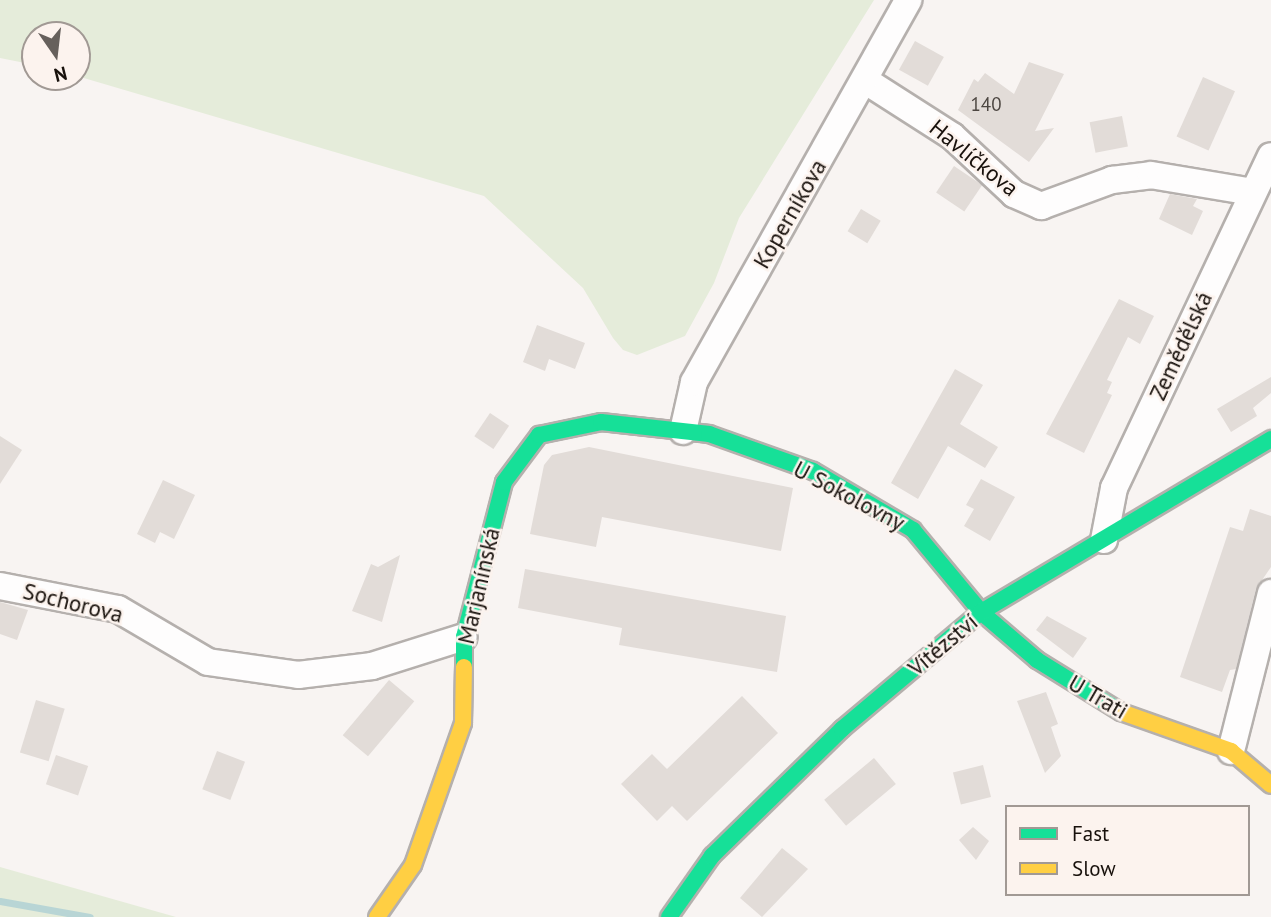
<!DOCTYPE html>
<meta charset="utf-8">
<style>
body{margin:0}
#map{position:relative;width:1271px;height:917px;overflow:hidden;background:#f8f4f2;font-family:"PT Sans",sans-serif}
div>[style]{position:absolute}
.green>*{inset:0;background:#e5ecda}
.stream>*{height:7px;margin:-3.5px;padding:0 3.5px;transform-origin:3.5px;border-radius:3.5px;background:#b8d5d5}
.building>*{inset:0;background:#e2dcd8;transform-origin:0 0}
.roads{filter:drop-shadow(2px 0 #b5b0ad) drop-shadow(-2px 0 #b5b0ad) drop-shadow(0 2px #b5b0ad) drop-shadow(0 -2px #b5b0ad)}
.street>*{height:26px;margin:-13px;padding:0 13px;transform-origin:13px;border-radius:13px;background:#fefdfd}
.fast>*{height:16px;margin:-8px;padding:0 8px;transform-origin:8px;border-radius:8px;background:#16e098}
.slow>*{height:16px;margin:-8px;padding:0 8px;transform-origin:8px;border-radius:8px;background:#ffcf43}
span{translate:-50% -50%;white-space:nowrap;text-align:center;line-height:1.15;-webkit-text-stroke:5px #fcf3ee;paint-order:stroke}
.number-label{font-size:19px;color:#4c4641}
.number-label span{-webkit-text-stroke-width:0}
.street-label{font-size:23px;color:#18110c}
.legend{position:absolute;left:1005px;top:805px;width:245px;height:91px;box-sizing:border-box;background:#fcf3ee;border:2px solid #a19994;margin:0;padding:9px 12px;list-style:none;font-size:21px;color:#18110c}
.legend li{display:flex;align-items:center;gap:14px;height:35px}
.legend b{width:35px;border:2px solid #a19994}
.north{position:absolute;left:21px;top:21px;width:70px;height:70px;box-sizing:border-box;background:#fcf3ee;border:2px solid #a19994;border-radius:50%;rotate:166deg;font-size:19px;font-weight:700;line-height:28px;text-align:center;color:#18110c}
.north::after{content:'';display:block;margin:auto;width:24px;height:32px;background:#66605c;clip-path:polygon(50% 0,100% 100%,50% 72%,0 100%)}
</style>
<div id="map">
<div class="green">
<i style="clip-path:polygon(0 0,874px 0,739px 218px,714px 283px,685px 336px,637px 355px,623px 350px,613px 338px,583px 288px,484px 196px,77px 76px,77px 35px,35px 35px,35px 65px,0 58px)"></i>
<i style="clip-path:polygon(0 867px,176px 917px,0 917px)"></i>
</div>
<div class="stream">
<i style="left:0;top:901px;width:91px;rotate:10.1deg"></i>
</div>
<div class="building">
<i style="left:915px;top:41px;width:33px;height:33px;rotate:29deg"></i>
<i style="clip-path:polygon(1029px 62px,1064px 74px,1035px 131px,1054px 128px,1029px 162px,958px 110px,974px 79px,978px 82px,985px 73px,1014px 94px)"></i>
<i style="left:1203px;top:77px;width:35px;height:65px;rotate:24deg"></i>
<i style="left:1122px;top:116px;width:31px;height:33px;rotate:79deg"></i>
<i style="left:954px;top:166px;width:34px;height:32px;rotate:34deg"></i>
<i style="clip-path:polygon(1170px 194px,1197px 199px,1193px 206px,1203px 211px,1192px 235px,1159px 219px)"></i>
<i style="left:861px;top:209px;width:23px;height:26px;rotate:31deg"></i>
<i style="clip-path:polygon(1119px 299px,1154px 316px,1140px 344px,1128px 337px,1107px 380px,1112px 382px,1107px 393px,1112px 395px,1084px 453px,1046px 434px)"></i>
<i style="clip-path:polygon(537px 325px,585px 343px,575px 369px,549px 359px,545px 371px,523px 362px)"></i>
<i style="clip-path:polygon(955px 369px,983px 385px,960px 424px,998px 447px,985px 468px,948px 446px,918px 499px,891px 483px)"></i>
<i style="clip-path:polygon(1271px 377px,1271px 393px,1253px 408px,1257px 416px,1231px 432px,1217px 409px)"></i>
<i style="left:490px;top:413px;width:23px;height:28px;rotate:34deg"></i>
<i style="clip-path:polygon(0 436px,22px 450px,0 484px)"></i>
<i style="clip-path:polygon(589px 447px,793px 488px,781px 551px,602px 517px,596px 547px,530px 534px,544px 465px,552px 455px)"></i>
<i style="clip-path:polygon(981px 479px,1015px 497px,990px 541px,964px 526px,974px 509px,966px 505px)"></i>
<i style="clip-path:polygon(163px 480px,195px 495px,174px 539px,160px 532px,155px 543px,137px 534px)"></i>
<i style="clip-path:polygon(1250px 509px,1271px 516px,1271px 567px,1256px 589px,1236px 669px,1230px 670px,1222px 692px,1180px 677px,1230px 527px,1243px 531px)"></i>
<i style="clip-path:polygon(400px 555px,382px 622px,352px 611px,371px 564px,378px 567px)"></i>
<i style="clip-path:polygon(525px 569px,786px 616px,777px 672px,619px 645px,622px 628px,518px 608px)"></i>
<i style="clip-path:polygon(0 602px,28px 610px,17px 640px,0 634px)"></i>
<i style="clip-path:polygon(1047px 616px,1087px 638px,1073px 658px,1036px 630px)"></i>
<i style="left:389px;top:680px;width:33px;height:72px;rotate:40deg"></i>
<i style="clip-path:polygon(1046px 692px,1058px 724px,1051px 727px,1061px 756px,1045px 773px,1017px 701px)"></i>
<i style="clip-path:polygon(742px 696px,778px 733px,687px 821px,672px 806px,657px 821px,621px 784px,652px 754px,667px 769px)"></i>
<i style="left:36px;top:700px;width:30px;height:55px;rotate:17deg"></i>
<i style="left:217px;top:751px;width:30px;height:41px;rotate:21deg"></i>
<i style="left:56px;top:755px;width:34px;height:31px;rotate:19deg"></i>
<i style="left:874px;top:758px;width:34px;height:65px;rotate:50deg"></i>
<i style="left:983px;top:765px;width:33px;height:31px;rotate:76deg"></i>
<i style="clip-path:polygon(973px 827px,989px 841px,976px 860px,959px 840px)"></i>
<i style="clip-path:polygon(782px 848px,808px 869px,762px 917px,740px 898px)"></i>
</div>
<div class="roads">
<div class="street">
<i style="left:866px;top:81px;width:102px;rotate:32.6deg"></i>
<i style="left:952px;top:136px;width:85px;rotate:43.1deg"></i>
<i style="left:1014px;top:194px;width:30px;rotate:24deg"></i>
<i style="left:1041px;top:206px;width:76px;rotate:-20.1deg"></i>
<i style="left:1112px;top:180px;width:39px;rotate:-7deg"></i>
<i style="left:1151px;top:175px;width:103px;rotate:9.5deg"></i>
<i style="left:683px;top:431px;width:50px;rotate:-77.3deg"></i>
<i style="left:694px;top:382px;width:438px;rotate:-60.7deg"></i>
<i style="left:1104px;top:540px;width:53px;rotate:-79.1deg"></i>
<i style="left:1114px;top:488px;width:367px;rotate:-64.7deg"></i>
<i style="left:0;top:586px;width:120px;rotate:11deg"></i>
<i style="left:118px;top:609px;width:104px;rotate:30.5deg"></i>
<i style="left:208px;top:662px;width:91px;rotate:8.2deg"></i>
<i style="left:298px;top:675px;width:75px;rotate:-6.9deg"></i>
<i style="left:372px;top:666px;width:96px;rotate:-17.5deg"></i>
<i style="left:1231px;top:751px;width:163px;rotate:-75.8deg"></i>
</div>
<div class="fast">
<i style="left:464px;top:667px;width:30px;rotate:-90deg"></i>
<i style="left:464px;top:637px;width:160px;rotate:-75.5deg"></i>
<i style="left:504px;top:482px;width:59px;rotate:-53.3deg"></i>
<i style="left:539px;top:435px;width:63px;rotate:-11.8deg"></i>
<i style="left:601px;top:422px;width:109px;rotate:6.3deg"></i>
<i style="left:709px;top:434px;width:110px;rotate:19.6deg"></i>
<i style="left:813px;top:471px;width:116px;rotate:30.5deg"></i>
<i style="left:913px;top:530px;width:107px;rotate:50.3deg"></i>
<i style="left:981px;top:612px;width:74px;rotate:40.6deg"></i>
<i style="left:1037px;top:660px;width:99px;rotate:31.8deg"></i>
<i style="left:669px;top:917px;width:75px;rotate:-54.8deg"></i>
<i style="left:712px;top:856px;width:182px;rotate:-44.3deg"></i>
<i style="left:842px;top:729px;width:182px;rotate:-40.1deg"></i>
<i style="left:981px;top:612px;width:338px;rotate:-30.8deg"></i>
</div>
<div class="slow">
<i style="left:1121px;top:712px;width:117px;rotate:19.5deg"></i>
<i style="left:1231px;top:751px;width:52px;rotate:40.4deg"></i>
<i style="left:377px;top:917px;width:63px;rotate:-55.3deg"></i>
<i style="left:413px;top:865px;width:151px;rotate:-70.6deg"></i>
<i style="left:463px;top:723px;width:56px;rotate:-89deg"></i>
</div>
</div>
<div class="number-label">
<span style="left:986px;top:105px">140</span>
</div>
<div class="street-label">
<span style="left:974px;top:158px;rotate:39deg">Havlíčkova</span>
<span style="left:790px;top:214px;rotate:-60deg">Koperníkova</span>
<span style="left:1181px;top:346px;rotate:-65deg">Zemědělská</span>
<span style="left:849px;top:496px;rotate:28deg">U Sokolovny</span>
<span style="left:479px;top:586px;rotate:-77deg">Marjanínská</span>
<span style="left:73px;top:603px;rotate:14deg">Sochorova</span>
<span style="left:943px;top:645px;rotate:-40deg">Vítězství</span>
<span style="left:1098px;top:697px;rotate:30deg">U Trati</span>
</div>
<ul class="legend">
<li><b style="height:9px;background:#16e098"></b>Fast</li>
<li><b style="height:9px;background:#ffcf43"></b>Slow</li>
</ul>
<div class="north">N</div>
</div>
